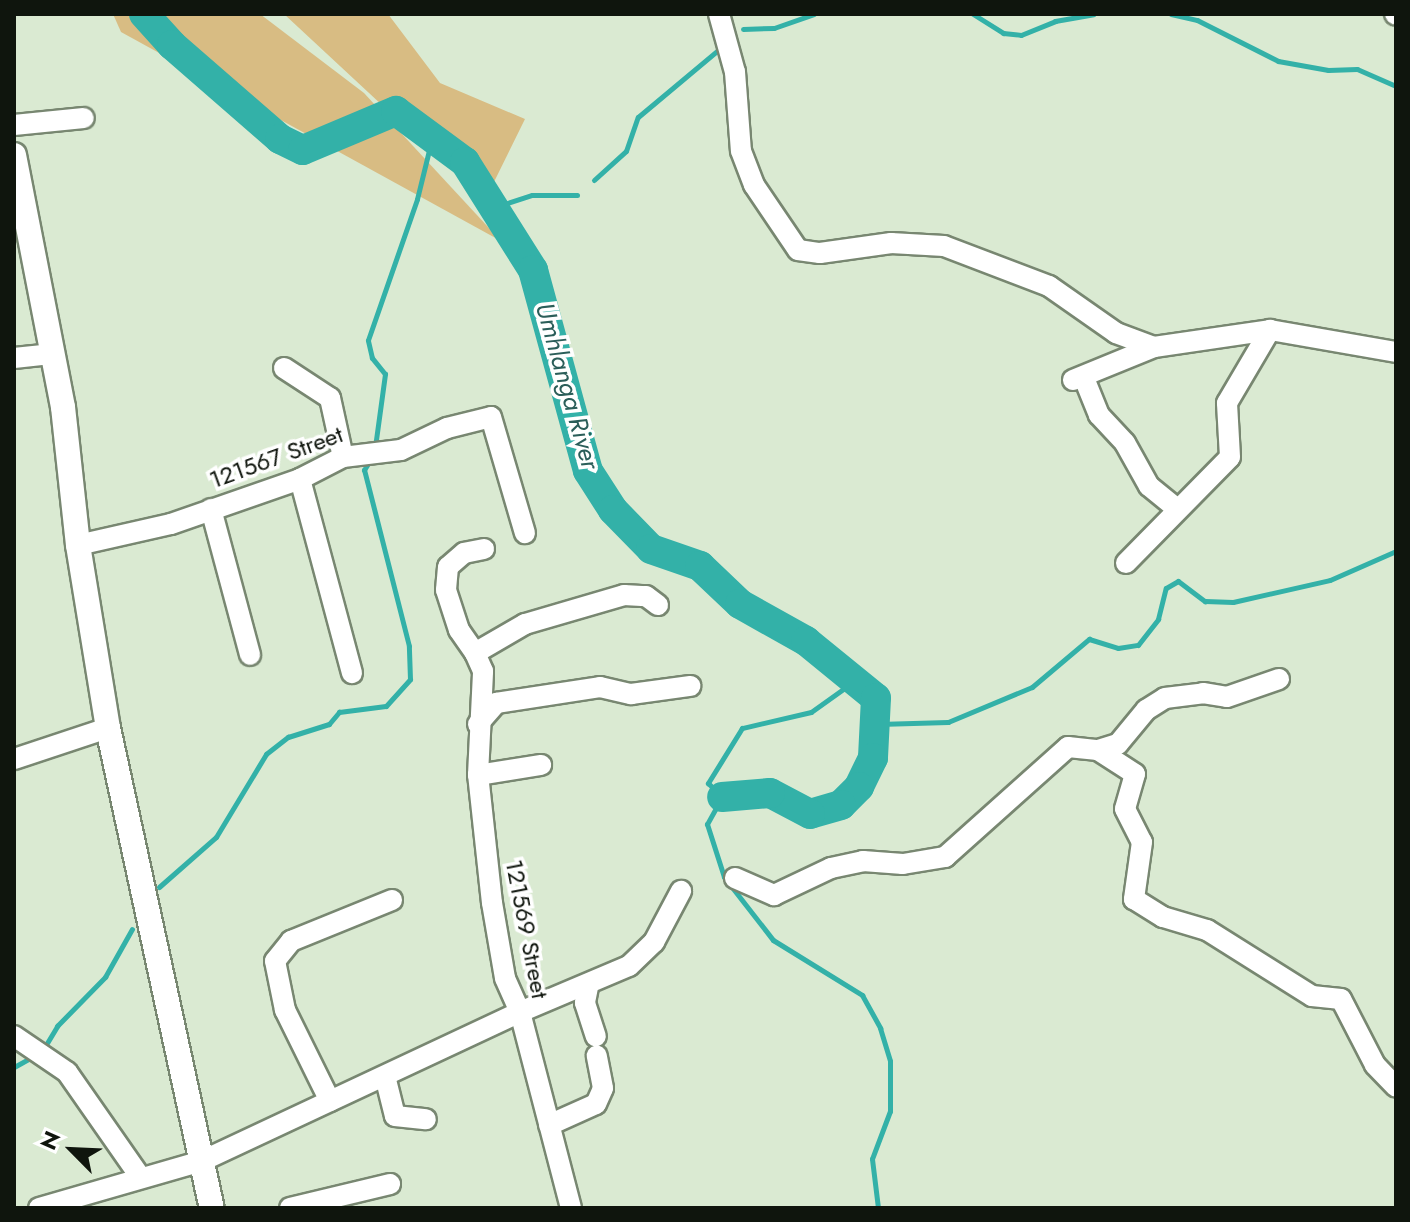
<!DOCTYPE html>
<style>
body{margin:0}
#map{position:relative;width:1410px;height:1222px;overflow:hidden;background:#daead2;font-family:Jost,sans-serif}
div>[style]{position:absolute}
.green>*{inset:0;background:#d8bc83}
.stream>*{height:5px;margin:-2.5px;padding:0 2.5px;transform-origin:2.5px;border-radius:2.5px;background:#33b1a8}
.river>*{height:30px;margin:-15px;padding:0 15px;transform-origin:15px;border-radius:15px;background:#33b1a8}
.roads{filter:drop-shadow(2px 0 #788771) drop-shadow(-2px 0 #788771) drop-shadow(0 2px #788771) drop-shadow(0 -2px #788771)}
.minor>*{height:20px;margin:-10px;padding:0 10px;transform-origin:10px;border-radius:10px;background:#fff}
.tertiary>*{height:24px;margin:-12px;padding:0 12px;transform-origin:12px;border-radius:12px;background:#fff}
span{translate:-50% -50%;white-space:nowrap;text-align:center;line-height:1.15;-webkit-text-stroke:7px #fff;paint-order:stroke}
.street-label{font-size:24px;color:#0f150d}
.water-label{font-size:26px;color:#2b5e59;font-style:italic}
.frame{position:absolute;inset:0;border:16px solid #0f150d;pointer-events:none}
.north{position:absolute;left:32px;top:1110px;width:80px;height:80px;-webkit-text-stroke:6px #fff;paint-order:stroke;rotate:294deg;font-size:22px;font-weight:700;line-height:32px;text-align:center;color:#0f150d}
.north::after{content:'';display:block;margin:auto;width:28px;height:36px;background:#0f150d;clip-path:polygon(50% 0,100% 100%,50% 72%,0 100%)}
</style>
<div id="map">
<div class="green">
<i style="clip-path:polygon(113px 14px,260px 14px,364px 93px,501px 241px,121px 32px)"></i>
<i style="clip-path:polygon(284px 14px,388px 14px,440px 83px,525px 119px,492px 186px,463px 147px,399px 105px,383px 106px)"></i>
</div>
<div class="stream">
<i style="left:973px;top:14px;width:36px;rotate:32deg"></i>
<i style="left:1003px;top:33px;width:18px;rotate:6deg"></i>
<i style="left:1021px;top:35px;width:37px;rotate:-22deg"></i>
<i style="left:1055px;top:21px;width:39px;rotate:-10deg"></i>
<i style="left:1171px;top:14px;width:27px;rotate:13deg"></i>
<i style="left:1197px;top:20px;width:91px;rotate:26.8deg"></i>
<i style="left:1278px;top:61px;width:51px;rotate:10.2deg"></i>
<i style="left:1328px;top:70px;width:29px;rotate:-2deg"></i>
<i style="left:1357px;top:69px;width:43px;rotate:23.6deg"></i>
<i style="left:743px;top:29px;width:31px;rotate:-2deg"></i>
<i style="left:774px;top:28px;width:42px;rotate:-19.3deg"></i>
<i style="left:594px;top:180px;width:43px;rotate:-42.2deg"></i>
<i style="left:626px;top:151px;width:36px;rotate:-71deg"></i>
<i style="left:638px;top:117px;width:103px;rotate:-39.9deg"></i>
<i style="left:495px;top:207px;width:39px;rotate:-18deg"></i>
<i style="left:532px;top:195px;width:45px"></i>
<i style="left:375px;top:447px;width:74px;rotate:-82.2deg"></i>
<i style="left:385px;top:374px;width:21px;rotate:-129deg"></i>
<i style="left:372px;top:358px;width:18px;rotate:-103deg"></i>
<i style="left:368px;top:340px;width:149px;rotate:-70.8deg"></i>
<i style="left:417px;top:199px;width:67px;rotate:-76.2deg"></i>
<i style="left:843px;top:674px;width:13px;rotate:77deg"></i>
<i style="left:846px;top:687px;width:43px;rotate:144.5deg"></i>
<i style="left:811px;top:712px;width:71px;rotate:166.9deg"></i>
<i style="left:742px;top:728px;width:65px;rotate:121.7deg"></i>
<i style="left:708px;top:783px;width:20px;rotate:45deg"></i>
<i style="left:722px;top:797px;width:31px;rotate:119deg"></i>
<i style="left:707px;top:824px;width:56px;rotate:72.2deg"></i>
<i style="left:724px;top:877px;width:80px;rotate:52.1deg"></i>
<i style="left:773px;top:940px;width:105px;rotate:31.7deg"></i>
<i style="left:862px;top:995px;width:38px;rotate:61deg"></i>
<i style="left:880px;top:1028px;width:34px;rotate:73deg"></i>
<i style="left:890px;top:1061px;width:50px;rotate:90deg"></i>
<i style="left:890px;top:1111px;width:51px;rotate:110.6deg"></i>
<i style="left:872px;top:1159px;width:49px;rotate:83deg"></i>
<i style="left:878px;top:724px;width:70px;rotate:-1.6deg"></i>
<i style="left:948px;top:722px;width:91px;rotate:-22.6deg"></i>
<i style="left:1032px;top:687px;width:75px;rotate:-40.1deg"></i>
<i style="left:1089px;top:639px;width:30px;rotate:17deg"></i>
<i style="left:1118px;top:648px;width:20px;rotate:-9deg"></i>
<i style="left:1138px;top:645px;width:33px;rotate:-52deg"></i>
<i style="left:1158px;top:619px;width:32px;rotate:-76deg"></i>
<i style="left:1166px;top:588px;width:14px;rotate:-30deg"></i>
<i style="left:1178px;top:581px;width:34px;rotate:37deg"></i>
<i style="left:1205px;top:601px;width:28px;rotate:2deg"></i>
<i style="left:1233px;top:602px;width:99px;rotate:-12.8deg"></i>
<i style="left:1330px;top:580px;width:72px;rotate:-23.7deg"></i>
<i style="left:159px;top:887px;width:76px;rotate:-41.3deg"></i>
<i style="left:216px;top:837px;width:97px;rotate:-58.9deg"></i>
<i style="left:266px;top:754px;width:28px;rotate:-38deg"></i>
<i style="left:288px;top:737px;width:43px;rotate:-17.6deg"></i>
<i style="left:329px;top:724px;width:16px;rotate:-50deg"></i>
<i style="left:339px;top:712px;width:47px;rotate:-7.3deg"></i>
<i style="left:386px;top:706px;width:36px;rotate:-48deg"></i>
<i style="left:410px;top:679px;width:33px;rotate:-92deg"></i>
<i style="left:409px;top:646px;width:182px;rotate:-104.3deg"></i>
<i style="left:364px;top:470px;width:12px;rotate:-59deg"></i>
<i style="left:44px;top:1048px;width:26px;rotate:-59deg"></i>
<i style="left:57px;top:1026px;width:69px;rotate:-45.6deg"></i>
<i style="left:105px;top:977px;width:55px;rotate:-60.6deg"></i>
<i style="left:14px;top:1067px;width:23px;rotate:-29deg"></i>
</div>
<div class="river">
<i style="left:144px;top:14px;width:42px;rotate:47.9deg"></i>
<i style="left:172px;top:45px;width:143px;rotate:41deg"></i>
<i style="left:280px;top:139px;width:25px;rotate:26deg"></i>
<i style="left:303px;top:150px;width:101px;rotate:-22.8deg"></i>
<i style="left:396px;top:111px;width:86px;rotate:36.5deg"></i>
<i style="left:465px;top:162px;width:128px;rotate:57.8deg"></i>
<i style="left:533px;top:270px;width:208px;rotate:74.7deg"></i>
<i style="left:588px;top:471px;width:46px;rotate:57.3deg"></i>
<i style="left:613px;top:510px;width:54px;rotate:45.7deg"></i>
<i style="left:651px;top:549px;width:52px;rotate:19.1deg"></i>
<i style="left:700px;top:566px;width:55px;rotate:43.5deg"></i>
<i style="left:740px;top:604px;width:76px;rotate:29.3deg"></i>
<i style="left:806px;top:641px;width:90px;rotate:39.2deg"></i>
<i style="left:876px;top:698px;width:60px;rotate:92.9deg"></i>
<i style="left:873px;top:758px;width:32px;rotate:116deg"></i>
<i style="left:859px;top:787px;width:25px;rotate:135deg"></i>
<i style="left:841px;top:805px;width:32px;rotate:164deg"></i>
<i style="left:810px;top:814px;width:45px;rotate:-152.3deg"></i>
<i style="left:770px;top:793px;width:48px;rotate:175.2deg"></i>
</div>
<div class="roads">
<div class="minor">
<i style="left:719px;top:14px;width:60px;rotate:74.6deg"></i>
<i style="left:735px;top:72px;width:79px;rotate:85.7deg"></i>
<i style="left:741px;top:151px;width:36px;rotate:69deg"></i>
<i style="left:754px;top:185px;width:78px;rotate:55.9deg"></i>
<i style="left:798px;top:250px;width:22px;rotate:8deg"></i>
<i style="left:820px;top:253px;width:72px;rotate:-8deg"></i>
<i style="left:891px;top:243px;width:53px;rotate:3.2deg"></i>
<i style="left:944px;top:246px;width:112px;rotate:20.9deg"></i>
<i style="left:1049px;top:286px;width:82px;rotate:35deg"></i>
<i style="left:1116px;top:333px;width:40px;rotate:20.2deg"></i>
<i style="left:1395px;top:14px;width:1px;rotate:45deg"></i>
<i style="left:14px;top:125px;width:70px;rotate:-5.7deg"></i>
<i style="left:14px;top:358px;width:39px;rotate:-6deg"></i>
<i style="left:284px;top:368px;width:55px;rotate:33.1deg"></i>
<i style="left:330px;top:398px;width:60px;rotate:77.6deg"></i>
<i style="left:1084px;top:378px;width:40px;rotate:68deg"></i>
<i style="left:1099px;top:415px;width:38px;rotate:47deg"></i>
<i style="left:1125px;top:443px;width:49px;rotate:60.8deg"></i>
<i style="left:1149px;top:486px;width:36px;rotate:39deg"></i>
<i style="left:1073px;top:380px;width:87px;rotate:-22.2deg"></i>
<i style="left:1154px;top:347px;width:117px;rotate:-8.3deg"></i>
<i style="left:1270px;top:330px;width:128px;rotate:9.9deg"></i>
<i style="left:300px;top:479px;width:201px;rotate:75deg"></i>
<i style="left:211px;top:509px;width:151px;rotate:75deg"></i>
<i style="left:78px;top:545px;width:95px;rotate:-12.7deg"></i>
<i style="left:171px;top:524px;width:137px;rotate:-19.2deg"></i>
<i style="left:300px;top:479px;width:48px;rotate:-27.1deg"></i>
<i style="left:343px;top:457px;width:58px;rotate:-6.9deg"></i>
<i style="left:401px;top:450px;width:51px;rotate:-25.6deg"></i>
<i style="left:447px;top:428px;width:45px;rotate:-14deg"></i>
<i style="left:491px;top:417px;width:121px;rotate:73.7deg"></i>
<i style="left:484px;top:549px;width:20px;rotate:169deg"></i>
<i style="left:464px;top:553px;width:21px;rotate:139deg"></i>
<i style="left:448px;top:567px;width:23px;rotate:95deg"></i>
<i style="left:446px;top:590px;width:42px;rotate:72deg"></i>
<i style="left:459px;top:630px;width:28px;rotate:55deg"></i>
<i style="left:475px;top:653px;width:58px;rotate:-30.1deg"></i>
<i style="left:525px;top:624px;width:103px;rotate:-16.3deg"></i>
<i style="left:624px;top:595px;width:22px;rotate:3deg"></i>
<i style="left:646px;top:596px;width:15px;rotate:37deg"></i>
<i style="left:1126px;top:563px;width:148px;rotate:-45.5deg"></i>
<i style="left:1230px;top:457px;width:54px;rotate:-93.2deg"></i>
<i style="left:1227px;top:403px;width:85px;rotate:-59.5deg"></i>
<i style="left:478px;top:724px;width:28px;rotate:-49deg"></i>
<i style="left:496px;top:703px;width:105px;rotate:-8.7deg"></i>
<i style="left:600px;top:687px;width:32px;rotate:13deg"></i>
<i style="left:631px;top:694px;width:60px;rotate:-7.7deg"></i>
<i style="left:1098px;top:750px;width:21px;rotate:-17deg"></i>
<i style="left:1118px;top:744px;width:44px;rotate:-50.5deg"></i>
<i style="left:1146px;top:710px;width:22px;rotate:-32deg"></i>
<i style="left:1165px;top:698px;width:38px;rotate:-7deg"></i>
<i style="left:1203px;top:693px;width:24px;rotate:9deg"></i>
<i style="left:1227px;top:697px;width:55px;rotate:-19.1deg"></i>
<i style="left:14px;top:759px;width:99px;rotate:-18.3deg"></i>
<i style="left:478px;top:775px;width:64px;rotate:-9deg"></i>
<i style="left:735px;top:878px;width:43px;rotate:23.6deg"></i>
<i style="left:774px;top:895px;width:63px;rotate:-25.3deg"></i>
<i style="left:831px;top:868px;width:33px;rotate:-12deg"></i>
<i style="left:863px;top:861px;width:40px;rotate:4.3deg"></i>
<i style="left:903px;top:864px;width:43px;rotate:-9.5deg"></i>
<i style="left:945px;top:857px;width:165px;rotate:-41.8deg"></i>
<i style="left:1068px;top:747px;width:30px;rotate:6deg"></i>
<i style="left:1098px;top:750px;width:44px;rotate:33deg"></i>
<i style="left:1135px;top:774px;width:36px;rotate:106deg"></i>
<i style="left:1125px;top:809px;width:37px;rotate:63deg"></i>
<i style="left:1142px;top:842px;width:58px;rotate:98deg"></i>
<i style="left:1134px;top:899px;width:34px;rotate:32deg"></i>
<i style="left:1163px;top:917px;width:46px;rotate:16.5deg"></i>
<i style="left:1207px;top:930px;width:124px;rotate:32.2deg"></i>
<i style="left:1312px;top:996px;width:29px;rotate:6deg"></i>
<i style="left:1341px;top:999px;width:74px;rotate:62.7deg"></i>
<i style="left:1375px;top:1065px;width:30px;rotate:46deg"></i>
<i style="left:588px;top:987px;width:16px;rotate:101deg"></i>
<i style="left:585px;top:1003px;width:35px;rotate:72deg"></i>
<i style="left:14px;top:1036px;width:64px;rotate:34.2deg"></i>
<i style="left:67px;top:1072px;width:129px;rotate:55.1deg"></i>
<i style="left:385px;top:1076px;width:41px;rotate:76deg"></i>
<i style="left:395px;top:1116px;width:31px;rotate:6deg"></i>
<i style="left:330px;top:1101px;width:102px;rotate:-116.3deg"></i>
<i style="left:285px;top:1010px;width:50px;rotate:-101.5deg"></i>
<i style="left:275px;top:961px;width:26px;rotate:-51deg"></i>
<i style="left:291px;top:941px;width:109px;rotate:-22.1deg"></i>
<i style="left:549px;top:1125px;width:51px;rotate:-24.1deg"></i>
<i style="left:596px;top:1104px;width:17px;rotate:-66deg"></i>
<i style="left:603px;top:1088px;width:33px;rotate:-101deg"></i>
<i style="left:39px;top:1208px;width:170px;rotate:-16.1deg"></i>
<i style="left:202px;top:1161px;width:351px;rotate:-25.1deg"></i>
<i style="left:520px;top:1012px;width:37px;rotate:-114deg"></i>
<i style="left:505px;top:978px;width:76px;rotate:-99.8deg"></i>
<i style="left:492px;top:903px;width:129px;rotate:-96.2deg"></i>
<i style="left:478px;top:775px;width:104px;rotate:-87.2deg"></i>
<i style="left:483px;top:671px;width:20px;rotate:-114deg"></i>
<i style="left:290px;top:1208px;width:103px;rotate:-13.5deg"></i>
<i style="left:571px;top:1208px;width:203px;rotate:-104.6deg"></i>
<i style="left:520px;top:1012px;width:118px;rotate:-22.9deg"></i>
<i style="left:629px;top:966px;width:35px;rotate:-44deg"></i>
<i style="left:654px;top:942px;width:58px;rotate:-62.1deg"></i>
</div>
<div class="tertiary">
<i style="left:14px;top:155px;width:257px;rotate:79deg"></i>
<i style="left:63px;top:407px;width:139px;rotate:83.8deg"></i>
<i style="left:78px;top:545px;width:185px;rotate:80.7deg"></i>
<i style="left:108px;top:728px;width:491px;rotate:77.8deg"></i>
</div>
</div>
<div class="street-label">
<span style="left:276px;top:457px;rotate:-20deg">121567 Street</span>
<span style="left:527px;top:929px;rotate:79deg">121569 Street</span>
</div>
<div class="water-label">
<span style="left:567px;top:386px;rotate:74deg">Umhlanga River</span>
</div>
<div class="frame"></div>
<div class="north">N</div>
</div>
